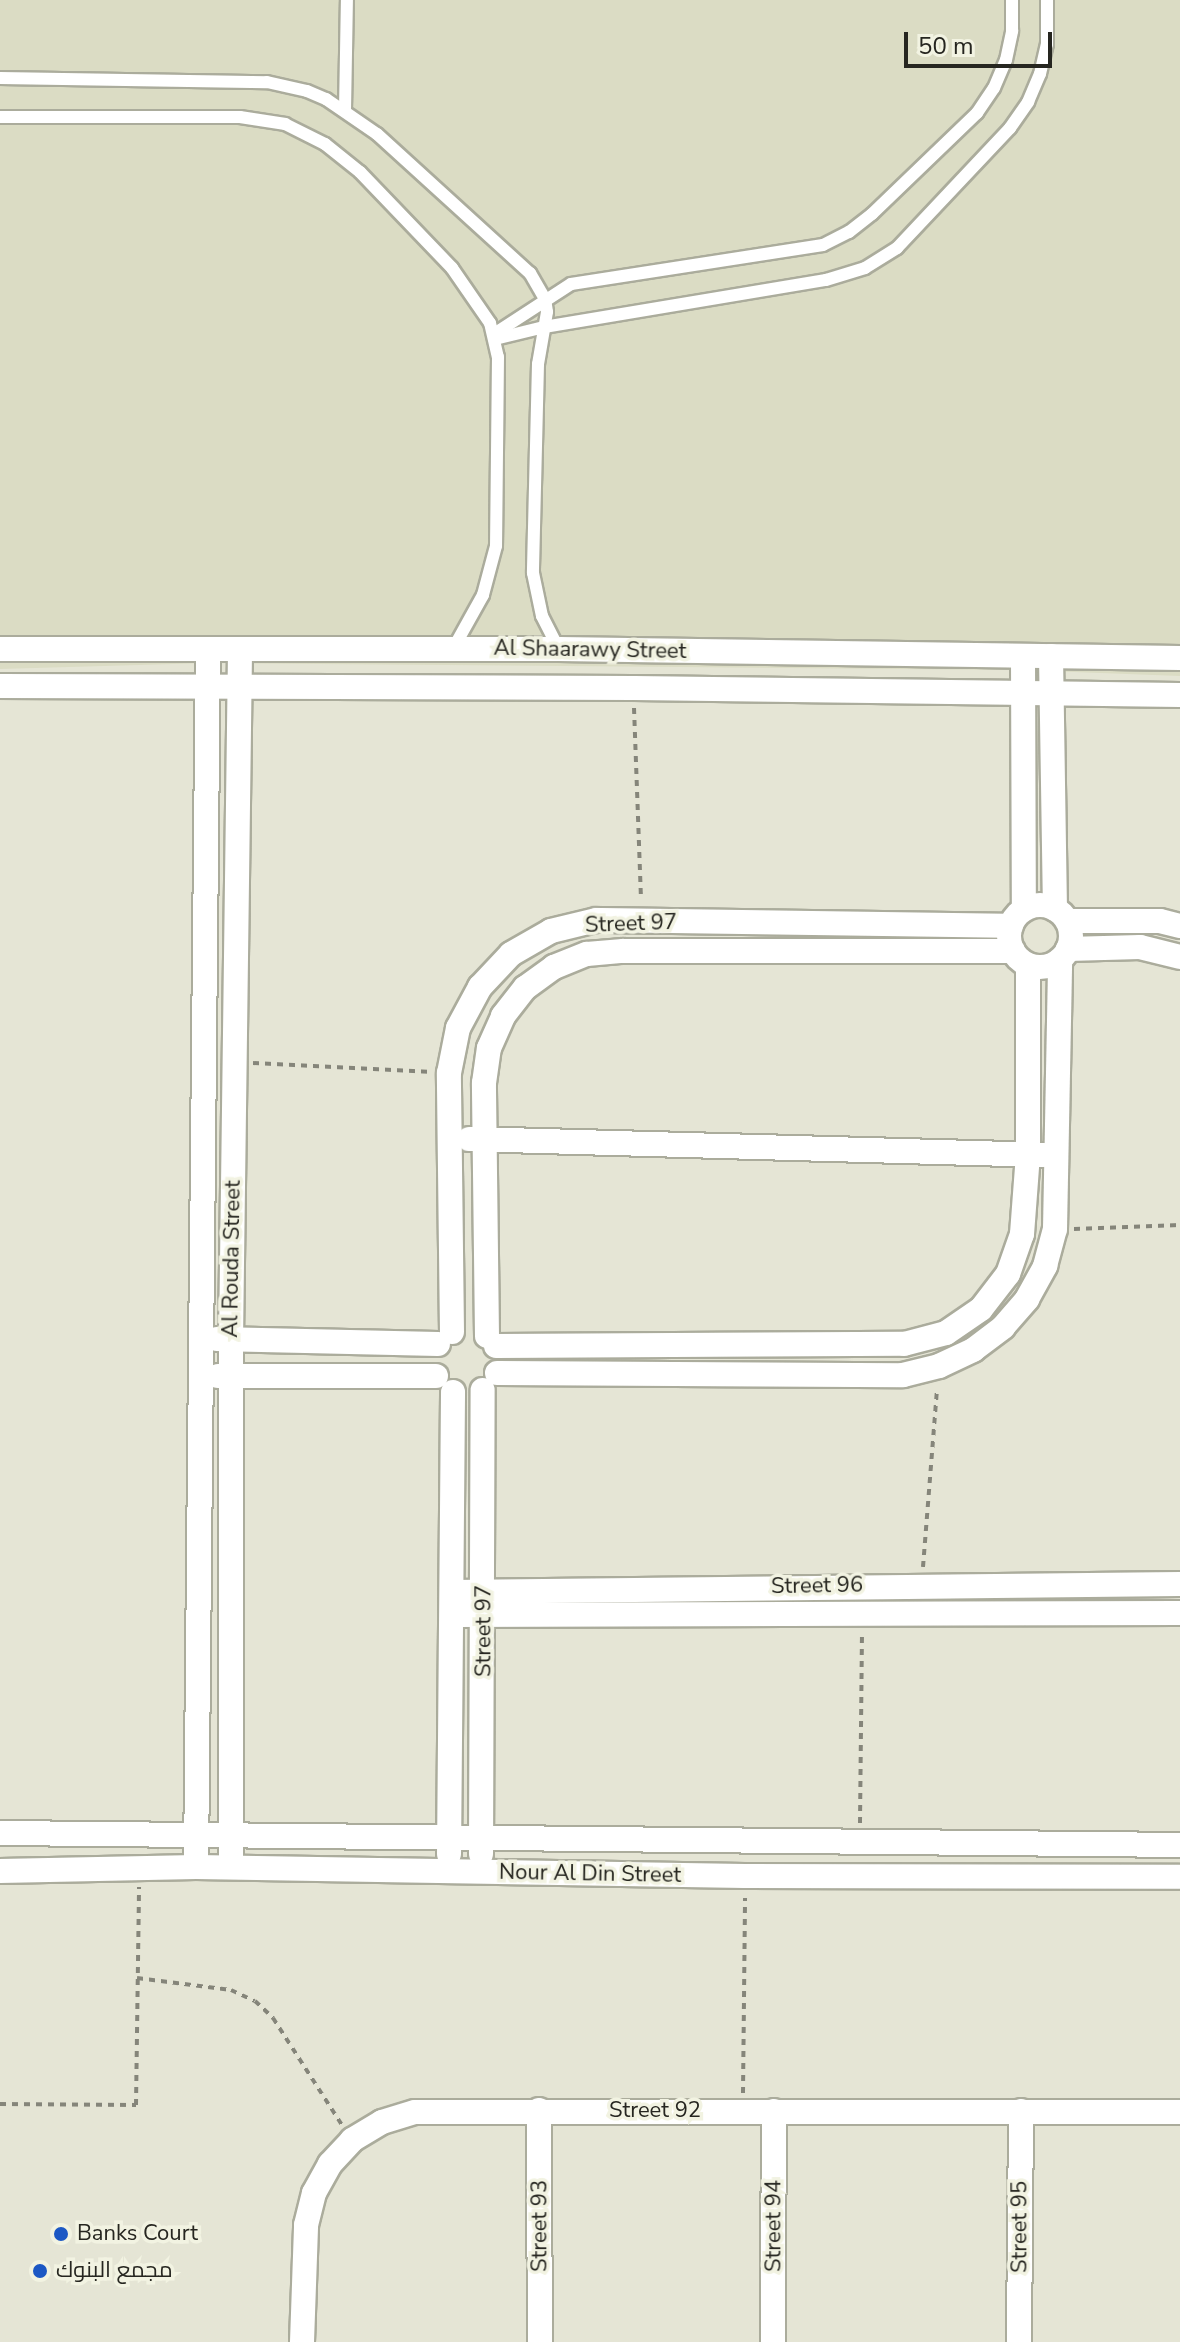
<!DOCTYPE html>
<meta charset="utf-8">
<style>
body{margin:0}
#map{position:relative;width:1180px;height:2342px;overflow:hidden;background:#e5e5d5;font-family:"Nunito Sans",Cairo,sans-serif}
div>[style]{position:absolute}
.built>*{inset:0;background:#dbdcc4}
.path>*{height:4px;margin-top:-2px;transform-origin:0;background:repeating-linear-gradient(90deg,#85857a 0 6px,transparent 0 12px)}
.roads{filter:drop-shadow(2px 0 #abac9c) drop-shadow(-2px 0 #abac9c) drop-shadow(0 2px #abac9c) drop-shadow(0 -2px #abac9c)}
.lane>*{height:12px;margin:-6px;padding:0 6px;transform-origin:6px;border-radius:6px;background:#fff}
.street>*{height:24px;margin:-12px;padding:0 12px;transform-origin:12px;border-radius:12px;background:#fff}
.street>.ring{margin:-12px;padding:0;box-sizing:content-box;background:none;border:24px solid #fff;border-radius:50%}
.dots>*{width:22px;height:22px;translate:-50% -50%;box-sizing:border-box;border:4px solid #f2f3e2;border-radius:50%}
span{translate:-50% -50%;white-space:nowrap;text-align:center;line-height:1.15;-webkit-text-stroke:7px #f2f3e2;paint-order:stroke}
.street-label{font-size:22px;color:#262620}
.poi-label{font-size:22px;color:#262620}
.left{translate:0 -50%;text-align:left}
.scale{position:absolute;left:904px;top:32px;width:148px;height:36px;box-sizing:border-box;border:4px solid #262620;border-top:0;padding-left:10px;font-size:24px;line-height:28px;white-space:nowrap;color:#262620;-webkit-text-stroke:6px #f2f3e2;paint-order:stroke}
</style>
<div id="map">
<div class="built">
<i style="clip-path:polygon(0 0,1180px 0,1180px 676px,1021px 670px,208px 663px,0 669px)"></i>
</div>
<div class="path">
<i style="left:634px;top:708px;width:191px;rotate:87.9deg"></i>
<i style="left:253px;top:1063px;width:175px;rotate:2.9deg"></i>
<i style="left:1074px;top:1229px;width:106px;rotate:-2.2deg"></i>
<i style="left:923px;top:1567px;width:179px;rotate:-85.5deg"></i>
<i style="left:860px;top:1823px;width:187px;rotate:-89.4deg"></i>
<i style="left:137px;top:1978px;width:95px;rotate:7.3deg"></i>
<i style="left:231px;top:1990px;width:26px;rotate:25deg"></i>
<i style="left:255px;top:2001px;width:25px;rotate:43deg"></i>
<i style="left:273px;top:2018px;width:127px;rotate:57.2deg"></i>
<i style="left:743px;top:2093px;width:195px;rotate:-89.4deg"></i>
<i style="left:0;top:2104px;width:136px;rotate:0.4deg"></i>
<i style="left:136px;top:2105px;width:218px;rotate:-89.2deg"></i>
</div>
<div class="roads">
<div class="lane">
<i style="left:0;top:78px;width:267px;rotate:0.9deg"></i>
<i style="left:267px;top:82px;width:41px;rotate:12.7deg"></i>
<i style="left:307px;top:91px;width:21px;rotate:23deg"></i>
<i style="left:326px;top:99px;width:62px;rotate:34.5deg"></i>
<i style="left:377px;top:134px;width:207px;rotate:42.3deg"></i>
<i style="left:530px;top:273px;width:30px;rotate:60deg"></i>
<i style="left:545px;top:299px;width:13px;rotate:81deg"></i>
<i style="left:547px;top:312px;width:53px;rotate:99.8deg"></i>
<i style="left:538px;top:364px;width:209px;rotate:91.4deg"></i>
<i style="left:533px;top:573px;width:44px;rotate:78.2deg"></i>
<i style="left:542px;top:616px;width:37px;rotate:63deg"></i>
<i style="left:345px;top:110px;width:110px;rotate:-89deg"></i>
<i style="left:0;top:117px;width:240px"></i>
<i style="left:240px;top:117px;width:46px;rotate:8.8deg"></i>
<i style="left:285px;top:124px;width:45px;rotate:26.6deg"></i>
<i style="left:325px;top:144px;width:45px;rotate:38.7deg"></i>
<i style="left:360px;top:172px;width:133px;rotate:46.2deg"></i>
<i style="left:452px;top:268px;width:67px;rotate:55.4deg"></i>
<i style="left:490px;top:323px;width:35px;rotate:77deg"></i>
<i style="left:498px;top:357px;width:189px;rotate:90.6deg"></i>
<i style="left:496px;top:546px;width:51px;rotate:104.9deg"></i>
<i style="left:483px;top:595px;width:62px;rotate:119.1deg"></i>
<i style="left:494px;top:334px;width:92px;rotate:-33deg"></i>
<i style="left:571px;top:284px;width:255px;rotate:-8.8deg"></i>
<i style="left:823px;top:245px;width:29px;rotate:-27deg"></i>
<i style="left:849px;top:232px;width:29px;rotate:-38deg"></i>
<i style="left:872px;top:214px;width:146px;rotate:-43.9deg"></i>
<i style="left:977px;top:113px;width:30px;rotate:-56deg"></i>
<i style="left:994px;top:88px;width:30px;rotate:-67deg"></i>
<i style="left:1006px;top:60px;width:30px;rotate:-78deg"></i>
<i style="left:1012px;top:31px;width:31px;rotate:-90deg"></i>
<i style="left:495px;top:339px;width:50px;rotate:-13.8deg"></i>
<i style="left:544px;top:327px;width:286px;rotate:-9.5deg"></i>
<i style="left:826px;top:280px;width:41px;rotate:-17.1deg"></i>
<i style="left:865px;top:268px;width:38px;rotate:-32deg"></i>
<i style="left:897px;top:248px;width:165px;rotate:-46.7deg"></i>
<i style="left:1010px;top:128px;width:32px;rotate:-55deg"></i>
<i style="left:1028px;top:102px;width:30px;rotate:-67deg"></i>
<i style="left:1040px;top:74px;width:31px;rotate:-77deg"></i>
<i style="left:1047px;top:44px;width:44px;rotate:-90deg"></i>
</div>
<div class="street">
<i style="left:0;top:649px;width:559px"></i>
<i style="left:559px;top:649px;width:621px;rotate:0.83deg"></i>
<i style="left:1051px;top:656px;width:253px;rotate:89.1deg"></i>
<i style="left:1023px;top:657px;width:252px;rotate:89.8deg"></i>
<i style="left:0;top:686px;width:634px;rotate:0.18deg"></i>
<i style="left:634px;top:688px;width:546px;rotate:0.73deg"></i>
<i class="ring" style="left:1009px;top:905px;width:38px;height:38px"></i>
<i style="left:1068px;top:921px;width:92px"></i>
<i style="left:1160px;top:921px;width:21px;rotate:14deg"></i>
<i style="left:1068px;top:949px;width:72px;rotate:-1.6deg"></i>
<i style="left:1140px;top:947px;width:41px;rotate:14deg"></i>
<i style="left:469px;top:1139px;width:575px;rotate:1.59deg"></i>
<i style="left:452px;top:1332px;width:259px;rotate:-90.7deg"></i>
<i style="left:449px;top:1073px;width:46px;rotate:-78.7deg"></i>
<i style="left:458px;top:1028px;width:47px;rotate:-61.8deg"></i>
<i style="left:480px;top:987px;width:45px;rotate:-46.8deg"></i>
<i style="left:511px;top:954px;width:46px;rotate:-29.9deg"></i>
<i style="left:551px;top:931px;width:46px;rotate:-13.7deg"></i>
<i style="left:596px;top:920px;width:415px;rotate:0.8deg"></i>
<i style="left:487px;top:1336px;width:253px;rotate:-90.7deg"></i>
<i style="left:484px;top:1083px;width:35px;rotate:-82deg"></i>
<i style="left:489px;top:1048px;width:35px;rotate:-66deg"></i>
<i style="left:503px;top:1016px;width:36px;rotate:-52deg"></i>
<i style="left:525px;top:988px;width:36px;rotate:-36deg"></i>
<i style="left:554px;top:967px;width:35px;rotate:-22deg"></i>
<i style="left:587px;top:954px;width:36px;rotate:-5deg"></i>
<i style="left:623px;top:951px;width:390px"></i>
<i style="left:217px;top:1339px;width:221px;rotate:1.3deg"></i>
<i style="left:496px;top:1346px;width:408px;rotate:-0.3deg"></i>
<i style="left:904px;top:1344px;width:43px;rotate:-14.7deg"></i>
<i style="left:946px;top:1333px;width:42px;rotate:-34.4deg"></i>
<i style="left:981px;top:1309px;width:44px;rotate:-52.4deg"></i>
<i style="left:1008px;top:1274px;width:42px;rotate:-70.7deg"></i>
<i style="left:1022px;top:1234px;width:79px;rotate:-85.7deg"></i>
<i style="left:1028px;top:1155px;width:190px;rotate:-90deg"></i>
<i style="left:497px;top:1373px;width:406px;rotate:0.3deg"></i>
<i style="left:903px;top:1375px;width:37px;rotate:-14deg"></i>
<i style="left:939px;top:1366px;width:38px;rotate:-25deg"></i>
<i style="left:973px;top:1350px;width:38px;rotate:-37deg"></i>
<i style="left:1003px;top:1327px;width:37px;rotate:-49deg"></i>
<i style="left:1027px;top:1299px;width:38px;rotate:-61deg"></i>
<i style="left:1045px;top:1266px;width:38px;rotate:-75deg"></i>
<i style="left:1055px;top:1229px;width:269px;rotate:-88.9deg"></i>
<i style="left:218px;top:1376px;width:218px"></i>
<i style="left:453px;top:1592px;width:727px;rotate:-0.63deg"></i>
<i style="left:453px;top:1615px;width:727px;rotate:-0.16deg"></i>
<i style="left:0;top:1833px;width:1180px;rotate:0.58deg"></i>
<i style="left:449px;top:1854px;width:462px;rotate:-89.5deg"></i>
<i style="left:481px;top:1854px;width:464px;rotate:-89.8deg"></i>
<i style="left:196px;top:1867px;width:1217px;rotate:-89.44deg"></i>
<i style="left:231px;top:1867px;width:528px;rotate:-90deg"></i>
<i style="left:231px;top:1339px;width:689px;rotate:-89.25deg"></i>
<i style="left:0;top:1871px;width:196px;rotate:-1.2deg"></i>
<i style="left:196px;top:1867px;width:549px;rotate:0.94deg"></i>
<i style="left:745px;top:1876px;width:435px;rotate:0.1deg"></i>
<i style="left:539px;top:2110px;width:232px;rotate:89.8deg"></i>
<i style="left:302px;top:2342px;width:117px;rotate:-88deg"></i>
<i style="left:306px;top:2225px;width:33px;rotate:-76deg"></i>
<i style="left:314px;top:2193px;width:33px;rotate:-61deg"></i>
<i style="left:330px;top:2164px;width:33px;rotate:-47deg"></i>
<i style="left:352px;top:2140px;width:35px;rotate:-31deg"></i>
<i style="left:382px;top:2122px;width:34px;rotate:-17deg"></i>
<i style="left:415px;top:2112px;width:765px"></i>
<i style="left:773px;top:2342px;width:231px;rotate:-89.8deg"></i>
<i style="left:1019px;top:2342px;width:231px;rotate:-89.5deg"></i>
</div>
</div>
<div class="dots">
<i style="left:61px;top:2234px;background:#1c58c4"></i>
<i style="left:40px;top:2271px;background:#1c58c4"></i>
</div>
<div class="street-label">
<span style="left:590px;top:650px;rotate:1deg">Al Shaarawy Street</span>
<span style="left:631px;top:924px;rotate:-2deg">Street 97</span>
<span style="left:232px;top:1259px;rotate:-89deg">Al Rouda Street</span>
<span style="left:817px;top:1586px;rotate:-1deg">Street 96</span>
<span style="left:484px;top:1631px;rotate:-90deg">Street 97</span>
<span style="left:590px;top:1874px;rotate:1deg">Nour Al Din Street</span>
<span style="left:655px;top:2111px">Street 92</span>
<span style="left:540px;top:2226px;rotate:-90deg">Street 93</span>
<span style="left:774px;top:2226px;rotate:-90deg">Street 94</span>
<span style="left:1020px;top:2227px;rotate:-90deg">Street 95</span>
</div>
<div class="poi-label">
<span class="left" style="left:77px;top:2234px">Banks Court</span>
<span class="left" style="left:56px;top:2271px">مجمع البنوك</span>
</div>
<div class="scale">50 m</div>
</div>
